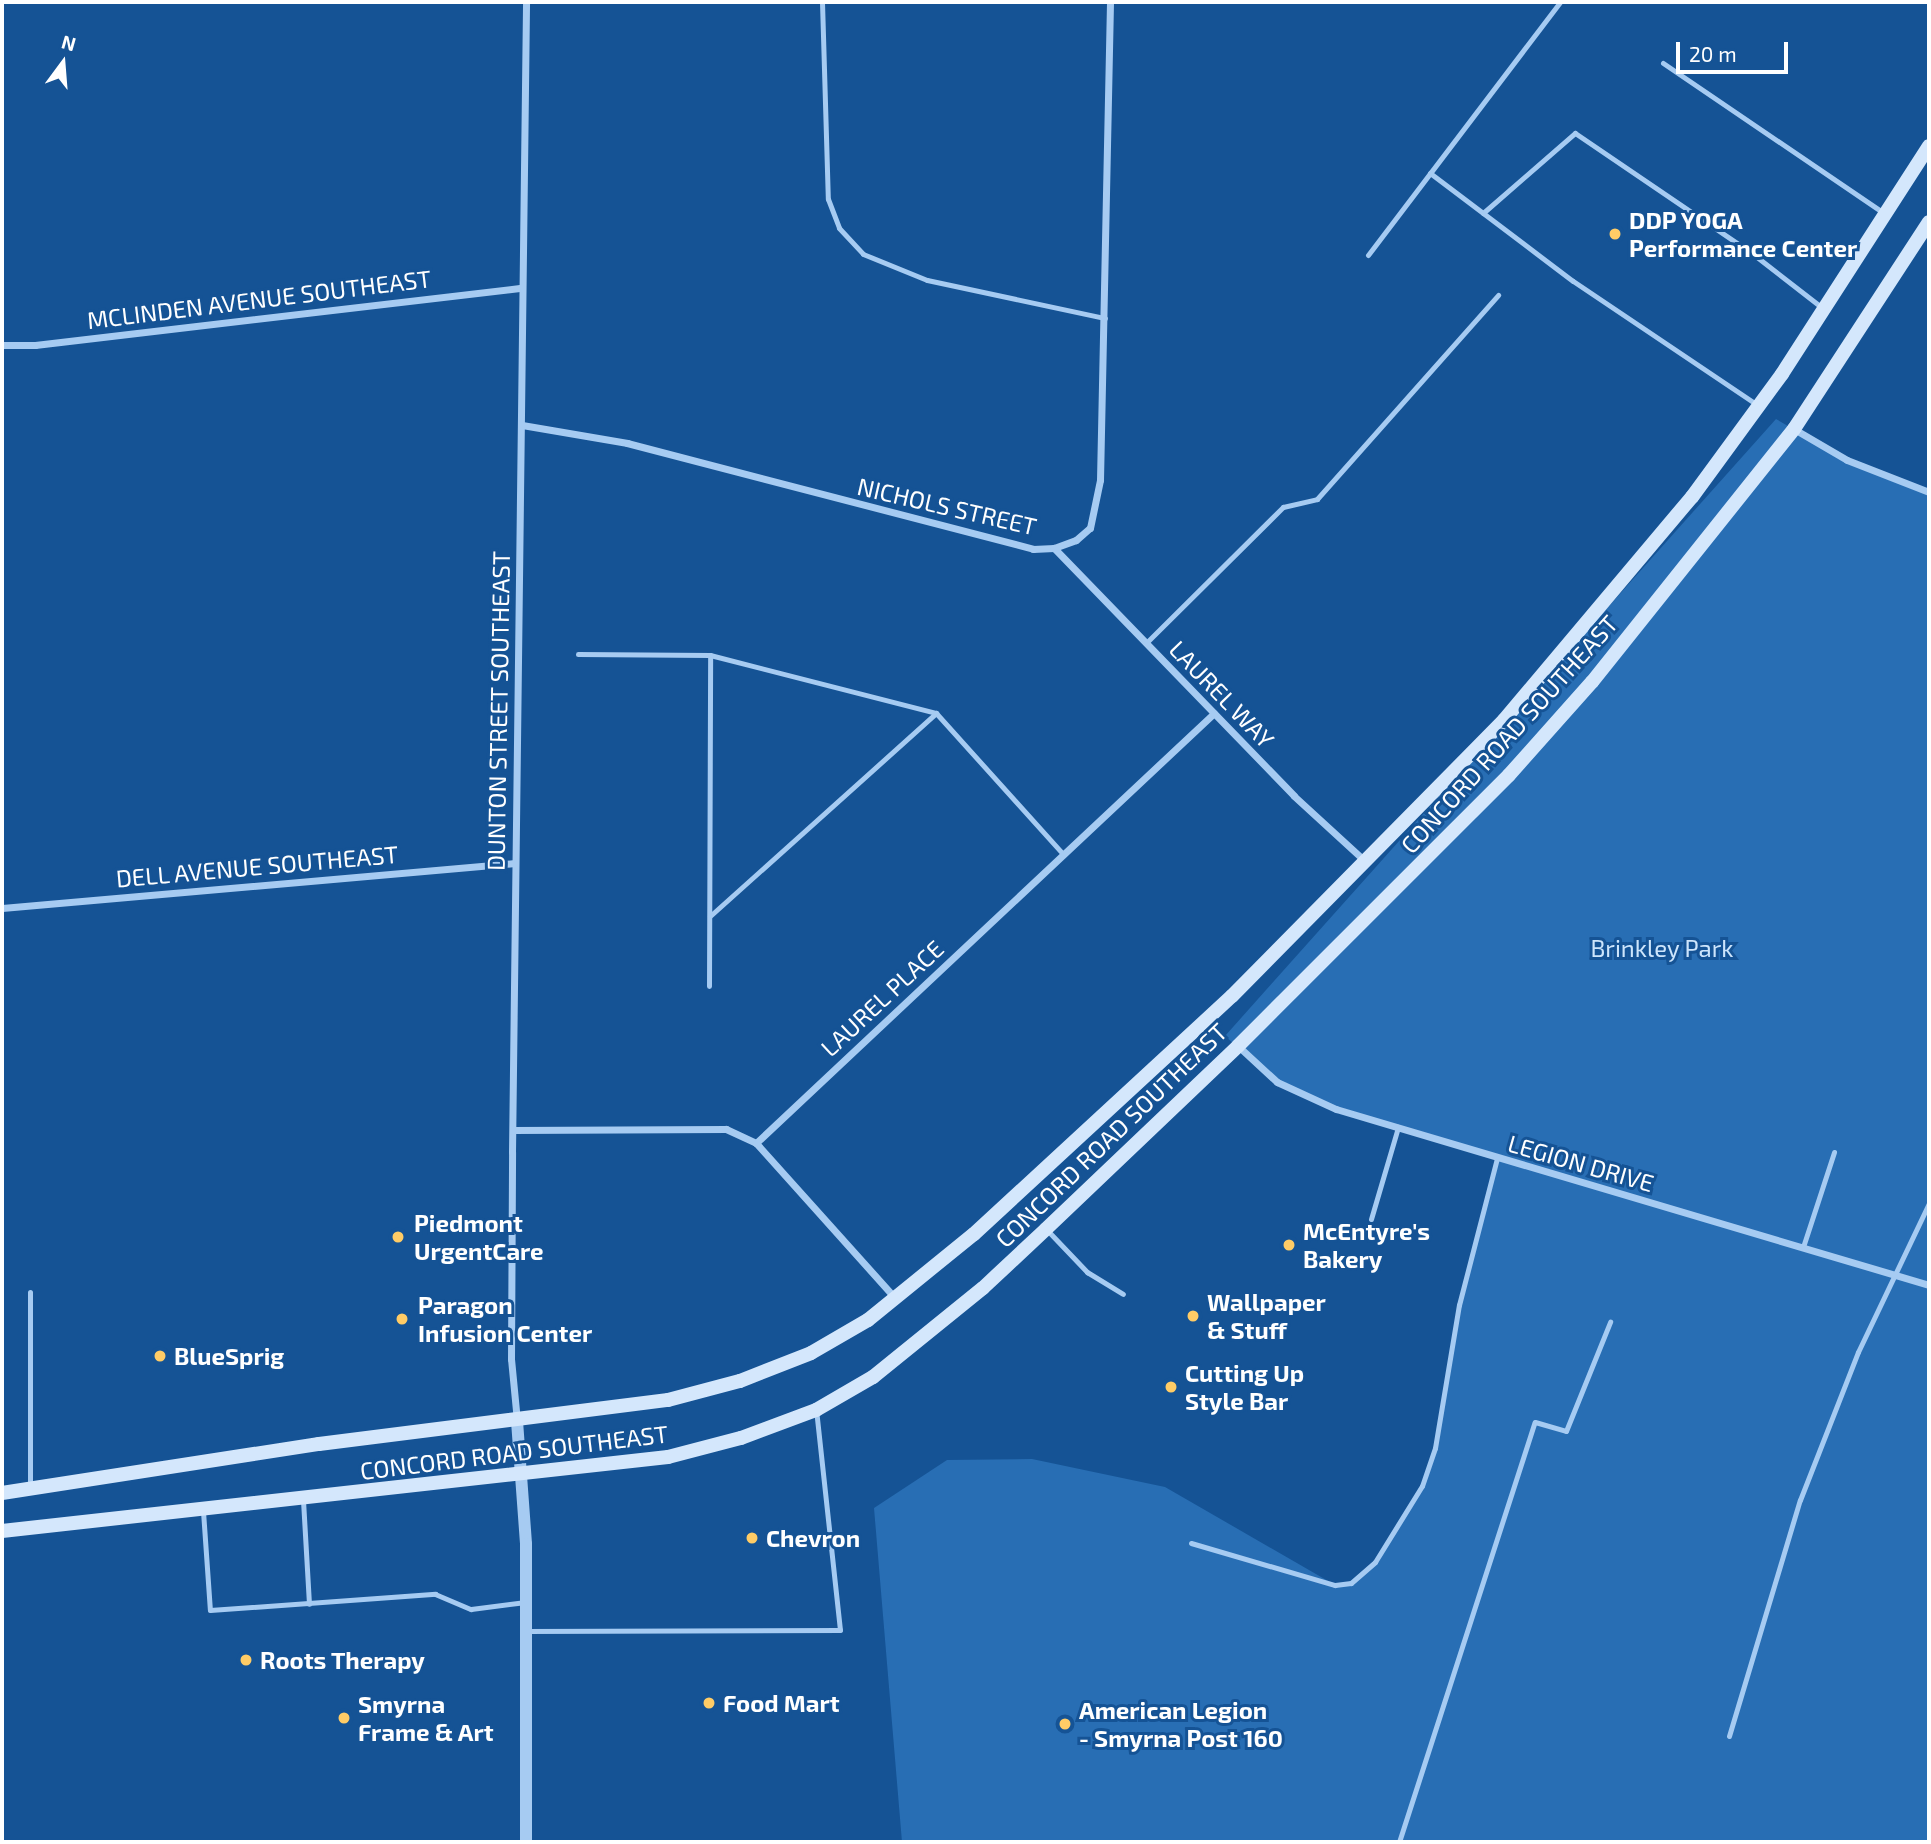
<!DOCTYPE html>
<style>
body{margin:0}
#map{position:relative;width:1931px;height:1844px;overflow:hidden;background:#155395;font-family:"Exo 2",sans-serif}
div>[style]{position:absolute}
.green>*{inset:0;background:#286eb4}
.service>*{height:5px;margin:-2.5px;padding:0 2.5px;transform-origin:2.5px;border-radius:2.5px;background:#a6cbf2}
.minor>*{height:7px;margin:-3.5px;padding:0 3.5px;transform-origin:3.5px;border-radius:3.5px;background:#a6cbf2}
.tertiary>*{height:12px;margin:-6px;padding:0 6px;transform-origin:6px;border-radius:6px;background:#a6cbf2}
.secondary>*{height:14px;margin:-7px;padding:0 7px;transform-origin:7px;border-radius:7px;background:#d4e7fc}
.dots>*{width:19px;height:19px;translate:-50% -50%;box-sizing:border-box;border:4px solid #155395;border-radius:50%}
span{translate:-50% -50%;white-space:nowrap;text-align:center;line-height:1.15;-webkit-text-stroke:6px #155395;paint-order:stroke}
.poi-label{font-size:24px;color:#fff;font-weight:700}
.left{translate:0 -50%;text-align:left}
.street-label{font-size:24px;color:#fff}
.park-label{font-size:24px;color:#cde5fc}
.frame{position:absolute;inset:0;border:4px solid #fff;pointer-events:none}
.north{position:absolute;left:28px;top:28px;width:70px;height:70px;-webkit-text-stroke:5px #155395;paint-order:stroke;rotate:16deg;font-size:19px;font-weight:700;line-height:28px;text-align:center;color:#fff}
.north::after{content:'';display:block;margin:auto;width:24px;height:32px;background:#fff;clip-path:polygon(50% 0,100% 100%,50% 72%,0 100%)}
.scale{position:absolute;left:1676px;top:42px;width:112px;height:32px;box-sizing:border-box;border:4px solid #fff;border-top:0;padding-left:9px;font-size:21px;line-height:24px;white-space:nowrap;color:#fff;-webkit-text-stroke:5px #155395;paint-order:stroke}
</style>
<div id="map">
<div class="green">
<i style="clip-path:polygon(1776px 419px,1847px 460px,1929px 492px,1929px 1842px,902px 1842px,874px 1508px,947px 1460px,1032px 1459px,1165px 1487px,1335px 1585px,1351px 1583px,1375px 1562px,1400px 1527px,1422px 1486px,1435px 1448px,1459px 1305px,1497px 1158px,1336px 1109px,1277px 1082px,1225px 1036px)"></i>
</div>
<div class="service">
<i style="left:822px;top:2px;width:197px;rotate:88.3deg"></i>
<i style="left:828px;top:199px;width:31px;rotate:69deg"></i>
<i style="left:839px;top:228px;width:35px;rotate:47deg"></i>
<i style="left:863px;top:254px;width:69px;rotate:22.1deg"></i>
<i style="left:927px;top:280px;width:182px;rotate:12.1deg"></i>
<i style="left:1663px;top:63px;width:268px;rotate:34.2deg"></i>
<i style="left:1430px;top:173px;width:179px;rotate:37.1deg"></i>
<i style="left:1573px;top:281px;width:220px;rotate:33.9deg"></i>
<i style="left:1483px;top:213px;width:122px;rotate:-41deg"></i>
<i style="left:1575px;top:133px;width:215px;rotate:34.2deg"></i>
<i style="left:1753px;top:254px;width:86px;rotate:37.9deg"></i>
<i style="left:1368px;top:255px;width:318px;rotate:-52.8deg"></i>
<i style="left:1146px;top:643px;width:193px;rotate:-44.8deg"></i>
<i style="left:1283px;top:507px;width:35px;rotate:-13deg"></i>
<i style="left:1317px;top:499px;width:273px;rotate:-48.4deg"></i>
<i style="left:578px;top:654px;width:132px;rotate:0.4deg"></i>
<i style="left:710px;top:655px;width:233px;rotate:14.4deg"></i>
<i style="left:710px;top:916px;width:304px;rotate:-41.9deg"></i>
<i style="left:936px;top:713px;width:190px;rotate:48deg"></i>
<i style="left:709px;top:986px;width:331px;rotate:-89.8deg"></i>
<i style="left:1371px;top:1219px;width:96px;rotate:-73.6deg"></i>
<i style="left:1048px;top:1231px;width:57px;rotate:46.4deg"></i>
<i style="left:1087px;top:1272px;width:42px;rotate:31.4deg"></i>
<i style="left:1803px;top:1247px;width:100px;rotate:-71.9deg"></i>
<i style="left:30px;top:1487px;width:195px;rotate:-90deg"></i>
<i style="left:303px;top:1500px;width:104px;rotate:86.7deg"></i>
<i style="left:203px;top:1511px;width:99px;rotate:86deg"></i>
<i style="left:210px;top:1610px;width:226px;rotate:-4.1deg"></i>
<i style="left:435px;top:1594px;width:39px;rotate:23deg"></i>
<i style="left:471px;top:1609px;width:55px;rotate:-7.3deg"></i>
<i style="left:1191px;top:1543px;width:150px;rotate:16.3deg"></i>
<i style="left:1335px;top:1585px;width:16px;rotate:-7deg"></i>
<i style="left:1351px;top:1583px;width:32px;rotate:-41deg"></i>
<i style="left:1375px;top:1562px;width:89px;rotate:-58.3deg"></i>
<i style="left:1422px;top:1486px;width:40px;rotate:-71.1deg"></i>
<i style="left:1435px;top:1448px;width:145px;rotate:-80.5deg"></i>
<i style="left:1459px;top:1305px;width:152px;rotate:-75.5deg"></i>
<i style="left:525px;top:1631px;width:315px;rotate:-0.2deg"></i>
<i style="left:840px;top:1630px;width:221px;rotate:-96.2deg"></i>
<i style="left:1729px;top:1736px;width:246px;rotate:-73.3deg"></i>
<i style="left:1800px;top:1500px;width:159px;rotate:-68.6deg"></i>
<i style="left:1858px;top:1352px;width:165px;rotate:-64.5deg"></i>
<i style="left:1399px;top:1842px;width:441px;rotate:-72.1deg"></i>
<i style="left:1535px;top:1422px;width:32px;rotate:16deg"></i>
<i style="left:1566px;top:1431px;width:118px;rotate:-68deg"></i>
</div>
<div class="minor">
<i style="left:2px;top:345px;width:33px"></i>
<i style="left:35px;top:345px;width:488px;rotate:-6.7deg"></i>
<i style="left:522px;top:425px;width:107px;rotate:9.7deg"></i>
<i style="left:627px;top:443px;width:420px;rotate:14.6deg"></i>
<i style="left:1033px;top:549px;width:21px;rotate:-3deg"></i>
<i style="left:1054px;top:548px;width:23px;rotate:-20deg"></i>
<i style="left:1076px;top:540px;width:18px;rotate:-41deg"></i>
<i style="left:1090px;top:528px;width:49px;rotate:-78.2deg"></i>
<i style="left:1100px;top:480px;width:478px;rotate:-88.8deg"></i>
<i style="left:1794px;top:429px;width:61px;rotate:30.3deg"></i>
<i style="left:1847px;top:460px;width:88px;rotate:21.3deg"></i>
<i style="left:1054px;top:548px;width:345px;rotate:45.9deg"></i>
<i style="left:1294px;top:796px;width:98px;rotate:42.5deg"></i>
<i style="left:2px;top:908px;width:515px;rotate:-5.01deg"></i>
<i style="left:1238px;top:1046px;width:53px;rotate:42.7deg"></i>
<i style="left:1277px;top:1082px;width:65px;rotate:24.6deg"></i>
<i style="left:1336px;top:1109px;width:619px;rotate:16.53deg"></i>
<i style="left:513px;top:1130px;width:213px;rotate:-0.3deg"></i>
<i style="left:726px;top:1129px;width:33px;rotate:25deg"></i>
<i style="left:756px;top:1143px;width:208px;rotate:48.1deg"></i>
<i style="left:756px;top:1143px;width:628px;rotate:-43.19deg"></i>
<i style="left:517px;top:1421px;width:62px;rotate:-95.5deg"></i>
<i style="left:511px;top:1359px;width:207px;rotate:-89.7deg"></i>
<i style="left:512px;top:1152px;width:1150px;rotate:-89.3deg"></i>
</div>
<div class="tertiary">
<i style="left:517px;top:1421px;width:123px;rotate:85.8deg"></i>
<i style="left:526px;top:1544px;width:298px;rotate:90deg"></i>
</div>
<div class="secondary">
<i style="left:2px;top:1493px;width:321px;rotate:-8.8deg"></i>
<i style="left:319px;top:1444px;width:352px;rotate:-7.2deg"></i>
<i style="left:668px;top:1400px;width:74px;rotate:-14.8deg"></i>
<i style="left:740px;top:1381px;width:76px;rotate:-21.5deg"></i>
<i style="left:811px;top:1353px;width:66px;rotate:-30.1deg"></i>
<i style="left:868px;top:1320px;width:136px;rotate:-39.1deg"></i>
<i style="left:974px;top:1234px;width:351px;rotate:-42.7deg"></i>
<i style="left:1232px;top:996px;width:388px;rotate:-45.4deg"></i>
<i style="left:1504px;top:720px;width:292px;rotate:-49.9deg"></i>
<i style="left:1692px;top:497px;width:152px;rotate:-53.8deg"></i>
<i style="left:1782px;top:374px;width:271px;rotate:-57.2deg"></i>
<i style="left:2px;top:1531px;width:670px;rotate:-6.34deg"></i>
<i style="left:668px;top:1457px;width:75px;rotate:-14.6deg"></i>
<i style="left:741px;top:1438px;width:80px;rotate:-20.5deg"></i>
<i style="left:816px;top:1410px;width:66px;rotate:-30.1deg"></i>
<i style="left:873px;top:1377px;width:141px;rotate:-39deg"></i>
<i style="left:983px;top:1288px;width:86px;rotate:-43.1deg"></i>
<i style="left:1046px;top:1229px;width:265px;rotate:-43.6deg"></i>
<i style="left:1238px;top:1046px;width:383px;rotate:-45deg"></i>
<i style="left:1509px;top:775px;width:125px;rotate:-48.3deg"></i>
<i style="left:1592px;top:682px;width:324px;rotate:-51.4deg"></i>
<i style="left:1794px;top:429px;width:247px;rotate:-56.9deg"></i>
</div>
<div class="dots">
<i style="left:1615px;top:234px;background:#fc6"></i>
<i style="left:398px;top:1237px;background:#fc6"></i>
<i style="left:1289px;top:1245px;background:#fc6"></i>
<i style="left:1193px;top:1316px;background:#fc6"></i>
<i style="left:402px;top:1319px;background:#fc6"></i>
<i style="left:160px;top:1356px;background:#fc6"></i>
<i style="left:1171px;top:1387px;background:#fc6"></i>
<i style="left:752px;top:1538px;background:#fc6"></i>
<i style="left:246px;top:1660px;background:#fc6"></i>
<i style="left:709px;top:1703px;background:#fc6"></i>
<i style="left:344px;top:1718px;background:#fc6"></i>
<i style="left:1065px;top:1724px;background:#fc6"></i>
</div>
<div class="poi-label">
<span class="left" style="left:1629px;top:234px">DDP YOGA<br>Performance Center</span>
<span class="left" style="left:414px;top:1237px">Piedmont<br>UrgentCare</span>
<span class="left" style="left:1303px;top:1245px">McEntyre's<br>Bakery</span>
<span class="left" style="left:1207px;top:1316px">Wallpaper<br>&amp; Stuff</span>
<span class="left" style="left:418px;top:1319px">Paragon<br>Infusion Center</span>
<span class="left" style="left:174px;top:1356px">BlueSprig</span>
<span class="left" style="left:1185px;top:1387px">Cutting Up<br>Style Bar</span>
<span class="left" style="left:766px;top:1538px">Chevron</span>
<span class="left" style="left:260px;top:1660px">Roots Therapy</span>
<span class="left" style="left:723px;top:1703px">Food Mart</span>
<span class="left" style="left:358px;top:1718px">Smyrna<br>Frame &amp; Art</span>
<span class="left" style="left:1079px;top:1724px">American Legion<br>- Smyrna Post 160</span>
</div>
<div class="street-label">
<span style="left:259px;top:299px;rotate:-7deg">MCLINDEN AVENUE SOUTHEAST</span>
<span style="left:947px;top:506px;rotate:13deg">NICHOLS STREET</span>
<span style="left:1222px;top:694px;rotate:46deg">LAUREL WAY</span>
<span style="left:498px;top:711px;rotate:-89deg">DUNTON STREET SOUTHEAST</span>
<span style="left:1509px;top:734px;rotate:-48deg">CONCORD ROAD SOUTHEAST</span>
<span style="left:257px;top:866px;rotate:-5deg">DELL AVENUE SOUTHEAST</span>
<span style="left:882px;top:998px;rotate:-43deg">LAUREL PLACE</span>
<span style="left:1111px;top:1135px;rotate:-44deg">CONCORD ROAD SOUTHEAST</span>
<span style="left:1581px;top:1163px;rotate:16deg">LEGION DRIVE</span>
<span style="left:514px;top:1452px;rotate:-7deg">CONCORD ROAD SOUTHEAST</span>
</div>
<div class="park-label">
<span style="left:1662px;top:948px">Brinkley Park</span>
</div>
<div class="frame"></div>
<div class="north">N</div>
<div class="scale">20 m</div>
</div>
